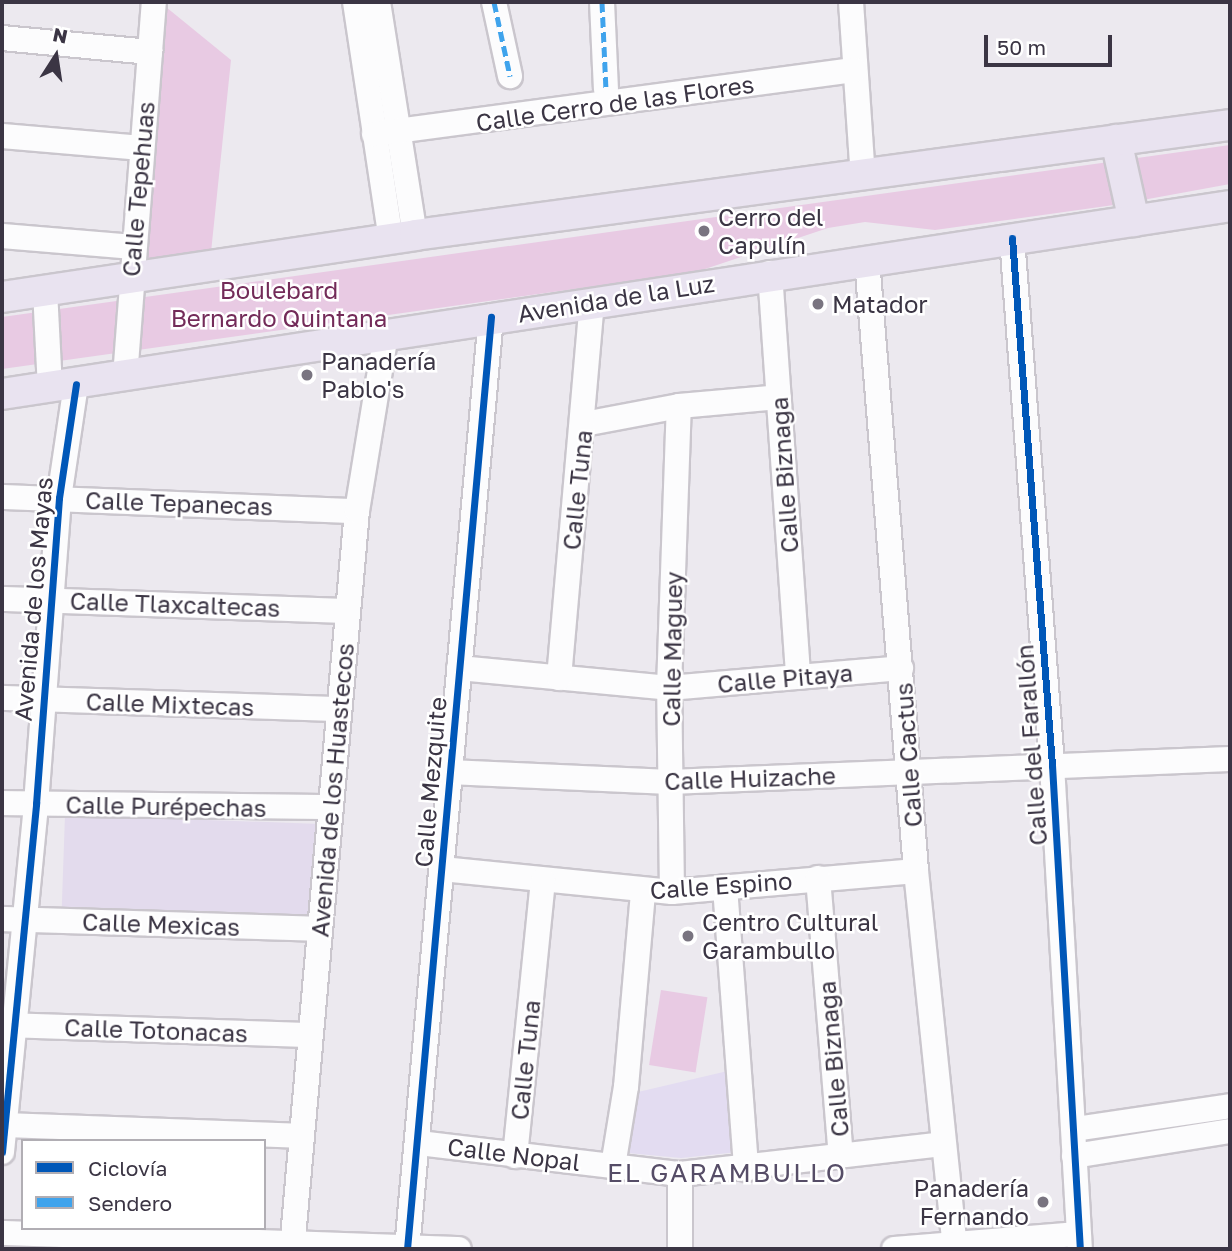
<!DOCTYPE html>
<meta charset="utf-8">
<style>
body{margin:0}
#map{position:relative;width:1232px;height:1251px;overflow:hidden;background:#ece9ef;font-family:"Golos Text",sans-serif}
div>[style]{position:absolute}
.commercial>*{inset:0;background:#e3dcf1}
.education>*{inset:0;background:#e3dbed;transform-origin:0 0}
.green>*{inset:0;background:#e8cae3;transform-origin:0 0}
.roads{filter:drop-shadow(2px 0 #cac6cd) drop-shadow(-2px 0 #cac6cd) drop-shadow(0 2px #cac6cd) drop-shadow(0 -2px #cac6cd)}
.minor>*{height:24px;margin:-12px;padding:0 12px;transform-origin:12px;border-radius:12px;background:#fcfcfd}
.major>*{height:30px;margin:-15px;padding:0 15px;transform-origin:15px;border-radius:15px;background:#e9e3f0}
.quiet>*{height:5px;margin-top:-2.5px;transform-origin:0;background:repeating-linear-gradient(90deg,#3fa3ec 0 10px,transparent 0 15px)}
.cycleway>*{height:7px;margin:-3.5px;padding:0 3.5px;transform-origin:3.5px;border-radius:3.5px;background:#0057b8}
.dots>*{width:19px;height:19px;translate:-50% -50%;box-sizing:border-box;border:4px solid #fff;border-radius:50%}
span{translate:-50% -50%;white-space:nowrap;text-align:center;line-height:1.15;-webkit-text-stroke:5px #fff;paint-order:stroke}
.street-label{font-size:24px;color:#3b3544}
.poi-label{font-size:24px;color:#3b3544}
.left{translate:0 -50%;text-align:left}
.right{translate:-100% -50%;text-align:right}
.park-label{font-size:24px;color:#732b59}
.neighbourhood-label{font-size:26px;color:#564d67;letter-spacing:2px}
.frame{position:absolute;inset:0;border:4px solid #3b3544;pointer-events:none}
.legend{position:absolute;left:21px;top:1139px;width:245px;height:91px;box-sizing:border-box;background:#fff;border:2px solid #b1aeb4;margin:0;padding:9px 12px;list-style:none;font-size:21px;color:#3b3544}
.legend li{display:flex;align-items:center;gap:14px;height:35px}
.legend b{width:35px;border:2px solid #b1aeb4}
.north{position:absolute;left:21px;top:21px;width:70px;height:70px;-webkit-text-stroke:5px #fff;paint-order:stroke;rotate:12deg;font-size:19px;font-weight:700;line-height:28px;text-align:center;color:#3b3544}
.north::after{content:'';display:block;margin:auto;width:24px;height:32px;background:#3b3544;clip-path:polygon(50% 0,100% 100%,50% 72%,0 100%)}
.scale{position:absolute;left:984px;top:35px;width:128px;height:32px;box-sizing:border-box;border:4px solid #3b3544;border-top:0;padding-left:9px;font-size:21px;line-height:24px;white-space:nowrap;color:#3b3544;-webkit-text-stroke:5px #fff;paint-order:stroke}
</style>
<div id="map">
<div class="commercial">
<i style="clip-path:polygon(732px 1070px,738px 1152px,681px 1158px,628px 1153px,638px 1092px)"></i>
</div>
<div class="education">
<i style="left:65px;top:815px;width:255px;height:101px;rotate:2deg"></i>
</div>
<div class="green">
<i style="clip-path:polygon(166px 7px,231px 60px,210px 262px,141px 275px)"></i>
<i style="clip-path:polygon(1230px 145px,1230px 184px,1121px 204px,935px 230px,865px 222px,828px 228px,696px 272px,2px 369px,2px 317px)"></i>
<i style="left:661px;top:990px;width:47px;height:76px;rotate:9deg"></i>
</div>
<div class="roads">
<div class="minor">
<i style="left:355px;top:2px;width:240px;rotate:81.4deg"></i>
<i style="left:378px;top:2px;width:236px;rotate:81deg"></i>
<i style="left:494px;top:2px;width:76px;rotate:77.8deg"></i>
<i style="left:602px;top:2px;width:87px;rotate:87.4deg"></i>
<i style="left:851px;top:2px;width:174px;rotate:86.1deg"></i>
<i style="left:2px;top:38px;width:149px;rotate:5.4deg"></i>
<i style="left:374px;top:134px;width:485px;rotate:-7.6deg"></i>
<i style="left:2px;top:136px;width:140px;rotate:4.9deg"></i>
<i style="left:2px;top:236px;width:132px;rotate:4.8deg"></i>
<i style="left:1012px;top:238px;width:529px;rotate:85.66deg"></i>
<i style="left:1052px;top:765px;width:485px;rotate:86.7deg"></i>
<i style="left:867px;top:260px;width:613px;rotate:85.41deg"></i>
<i style="left:916px;top:871px;width:380px;rotate:84.1deg"></i>
<i style="left:770px;top:273px;width:404px;rotate:86deg"></i>
<i style="left:45px;top:290px;width:98px;rotate:87.1deg"></i>
<i style="left:125px;top:377px;width:376px;rotate:-85.6deg"></i>
<i style="left:584px;top:424px;width:97px;rotate:-10.7deg"></i>
<i style="left:679px;top:406px;width:100px;rotate:-5.1deg"></i>
<i style="left:2px;top:497px;width:355px;rotate:2.3deg"></i>
<i style="left:2px;top:599px;width:346px;rotate:2deg"></i>
<i style="left:459px;top:668px;width:211px;rotate:5.4deg"></i>
<i style="left:669px;top:688px;width:233px;rotate:-4.9deg"></i>
<i style="left:559px;top:678px;width:378px;rotate:-85deg"></i>
<i style="left:2px;top:698px;width:336px;rotate:1.9deg"></i>
<i style="left:449px;top:772px;width:221px;rotate:2.6deg"></i>
<i style="left:670px;top:782px;width:560px;rotate:-2.35deg"></i>
<i style="left:2px;top:803px;width:329px;rotate:0.7deg"></i>
<i style="left:442px;top:869px;width:231px;rotate:5.7deg"></i>
<i style="left:672px;top:892px;width:245px;rotate:-4.9deg"></i>
<i style="left:818px;top:878px;width:278px;rotate:85.3deg"></i>
<i style="left:725px;top:887px;width:283px;rotate:85.7deg"></i>
<i style="left:672px;top:892px;width:204px;rotate:-90.8deg"></i>
<i style="left:669px;top:688px;width:282px;rotate:-88deg"></i>
<i style="left:2px;top:919px;width:318px;rotate:1.8deg"></i>
<i style="left:2px;top:1025px;width:308px;rotate:1.9deg"></i>
<i style="left:2px;top:1125px;width:298px;rotate:2.1deg"></i>
<i style="left:1075px;top:1129px;width:157px;rotate:-8.4deg"></i>
<i style="left:419px;top:1143px;width:263px;rotate:6.8deg"></i>
<i style="left:680px;top:1174px;width:264px;rotate:-6.5deg"></i>
<i style="left:2px;top:1152px;width:350px;rotate:-84.4deg"></i>
<i style="left:36px;top:804px;width:307px;rotate:-85.7deg"></i>
<i style="left:59px;top:498px;width:115px;rotate:-81.5deg"></i>
<i style="left:515px;top:1156px;width:277px;rotate:-84.2deg"></i>
<i style="left:1074px;top:1156px;width:158px;rotate:-9.1deg"></i>
<i style="left:613px;top:1166px;width:80px;rotate:-80.7deg"></i>
<i style="left:626px;top:1087px;width:197px;rotate:-85deg"></i>
<i style="left:2px;top:1233px;width:457px;rotate:2deg"></i>
<i style="left:292px;top:1249px;width:741px;rotate:-84.97deg"></i>
<i style="left:357px;top:511px;width:180px;rotate:-80.7deg"></i>
<i style="left:407px;top:1249px;width:936px;rotate:-84.85deg"></i>
<i style="left:680px;top:1249px;width:75px;rotate:-90deg"></i>
<i style="left:894px;top:1249px;width:185px;rotate:-4.7deg"></i>
</div>
<div class="major">
<i style="left:1116px;top:140px;width:83px;rotate:77.5deg"></i>
<i style="left:2px;top:297px;width:418px;rotate:-8.5deg"></i>
<i style="left:415px;top:235px;width:822px;rotate:-7.69deg"></i>
<i style="left:2px;top:394px;width:1242px;rotate:-8.7deg"></i>
</div>
</div>
<div class="quiet">
<i style="left:494px;top:2px;width:76px;rotate:77.8deg"></i>
<i style="left:602px;top:2px;width:87px;rotate:87.4deg"></i>
</div>
<div class="cycleway">
<i style="left:1012px;top:238px;width:529px;rotate:85.66deg"></i>
<i style="left:1052px;top:765px;width:485px;rotate:86.7deg"></i>
<i style="left:2px;top:1152px;width:350px;rotate:-84.4deg"></i>
<i style="left:36px;top:804px;width:307px;rotate:-85.7deg"></i>
<i style="left:59px;top:498px;width:115px;rotate:-81.5deg"></i>
<i style="left:407px;top:1249px;width:936px;rotate:-84.85deg"></i>
</div>
<div class="dots">
<i style="left:704px;top:231px;background:#797480"></i>
<i style="left:818px;top:304px;background:#797480"></i>
<i style="left:307px;top:375px;background:#797480"></i>
<i style="left:688px;top:936px;background:#797480"></i>
<i style="left:1043px;top:1202px;background:#797480"></i>
</div>
<div class="street-label">
<span style="left:615px;top:103px;rotate:-8deg">Calle Cerro de las Flores</span>
<span style="left:138px;top:189px;rotate:-85deg">Calle Tepehuas</span>
<span style="left:616px;top:298px;rotate:-9deg">Avenida de la Luz</span>
<span style="left:784px;top:475px;rotate:-94deg">Calle Biznaga</span>
<span style="left:577px;top:490px;rotate:-84deg">Calle Tuna</span>
<span style="left:179px;top:503px;rotate:2deg">Calle Tepanecas</span>
<span style="left:33px;top:599px;rotate:-85deg">Avenida de los Mayas</span>
<span style="left:175px;top:604px;rotate:2deg">Calle Tlaxcaltecas</span>
<span style="left:672px;top:649px;rotate:-89deg">Calle Maguey</span>
<span style="left:785px;top:678px;rotate:-5deg">Calle Pitaya</span>
<span style="left:170px;top:704px;rotate:2deg">Calle Mixtecas</span>
<span style="left:1031px;top:745px;rotate:-94deg">Calle del Farallón</span>
<span style="left:908px;top:755px;rotate:-94deg">Calle Cactus</span>
<span style="left:750px;top:778px;rotate:-2deg">Calle Huizache</span>
<span style="left:430px;top:782px;rotate:-85deg">Calle Mezquite</span>
<span style="left:332px;top:790px;rotate:-85deg">Avenida de los Huastecos</span>
<span style="left:166px;top:806px;rotate:1deg">Calle Purépechas</span>
<span style="left:721px;top:885px;rotate:-4deg">Calle Espino</span>
<span style="left:161px;top:924px;rotate:2deg">Calle Mexicas</span>
<span style="left:156px;top:1030px;rotate:2deg">Calle Totonacas</span>
<span style="left:833px;top:1059px;rotate:-95deg">Calle Biznaga</span>
<span style="left:525px;top:1060px;rotate:-84deg">Calle Tuna</span>
<span style="left:514px;top:1154px;rotate:7deg">Calle Nopal</span>
</div>
<div class="poi-label">
<span class="left" style="left:718px;top:231px">Cerro del<br>Capulín</span>
<span class="left" style="left:832px;top:304px">Matador</span>
<span class="left" style="left:321px;top:375px">Panadería<br>Pablo's</span>
<span class="left" style="left:702px;top:936px">Centro Cultural<br>Garambullo</span>
<span class="right" style="left:1029px;top:1202px">Panadería<br>Fernando</span>
</div>
<div class="park-label">
<span style="left:279px;top:304px">Boulebard<br>Bernardo Quintana</span>
</div>
<div class="neighbourhood-label">
<span style="left:727px;top:1173px">EL GARAMBULLO</span>
</div>
<div class="frame"></div>
<ul class="legend">
<li><b style="height:9px;background:#0057b8"></b>Ciclovía</li>
<li><b style="height:9px;background:#3fa3ec"></b>Sendero</li>
</ul>
<div class="north">N</div>
<div class="scale">50 m</div>
</div>
